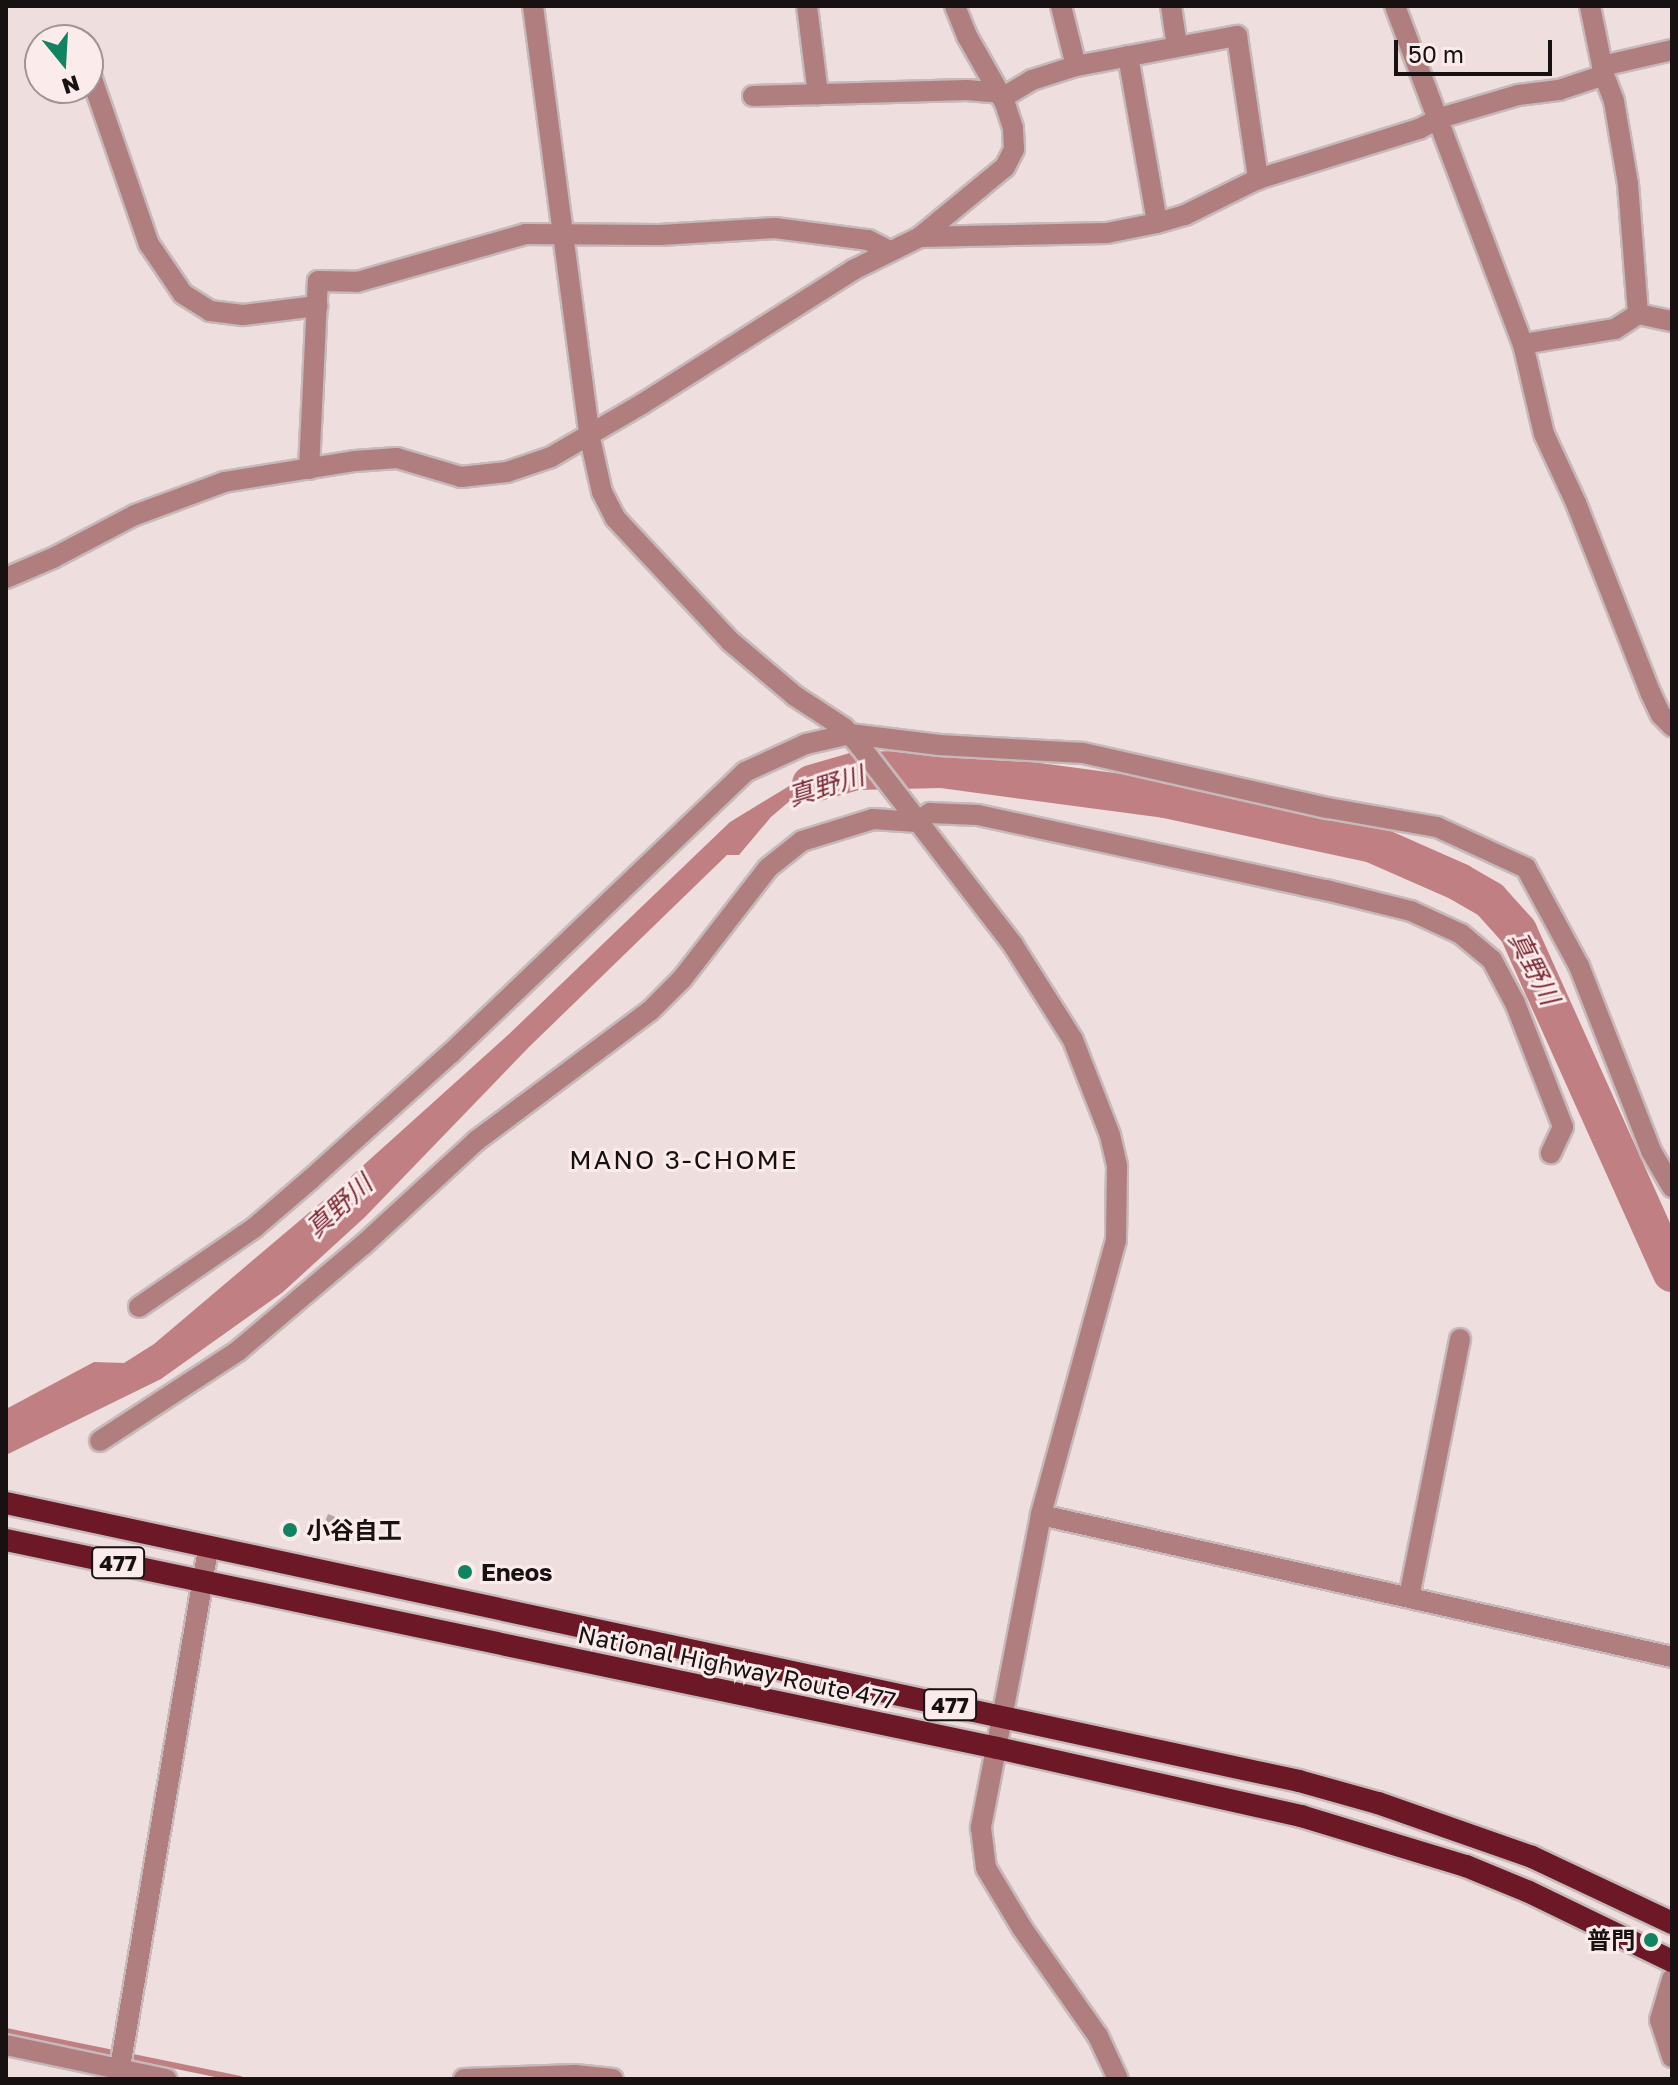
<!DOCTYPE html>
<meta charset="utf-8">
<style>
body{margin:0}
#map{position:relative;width:1678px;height:2085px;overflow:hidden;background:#eedede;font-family:"Golos Text","Noto Sans JP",sans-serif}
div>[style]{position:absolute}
.water>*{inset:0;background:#c08083}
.shadow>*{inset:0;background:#0003}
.stream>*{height:6px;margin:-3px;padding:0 3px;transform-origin:3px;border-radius:3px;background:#c08083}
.river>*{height:38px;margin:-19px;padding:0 19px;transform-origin:19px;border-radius:19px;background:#c08083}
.building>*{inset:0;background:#b3a4a4;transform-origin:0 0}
.roads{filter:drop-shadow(2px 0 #c7b9b9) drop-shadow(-2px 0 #c7b9b9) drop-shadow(0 2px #c7b9b9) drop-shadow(0 -2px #c7b9b9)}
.minor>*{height:20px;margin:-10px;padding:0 10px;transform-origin:10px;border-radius:10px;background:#b07e7f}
.tertiary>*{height:20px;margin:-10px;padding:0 10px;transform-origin:10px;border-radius:10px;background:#b07e7f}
.trunk>*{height:22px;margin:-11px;padding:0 11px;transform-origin:11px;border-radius:11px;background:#6c1826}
.dots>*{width:22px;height:22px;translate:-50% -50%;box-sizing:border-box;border:4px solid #fcebeb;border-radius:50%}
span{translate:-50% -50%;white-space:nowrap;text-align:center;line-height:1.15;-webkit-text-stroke:6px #fcebeb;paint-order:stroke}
.shield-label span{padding:2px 6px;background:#fcebeb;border:2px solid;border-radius:6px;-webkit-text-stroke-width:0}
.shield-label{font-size:22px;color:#171111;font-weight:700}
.poi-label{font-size:24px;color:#171111;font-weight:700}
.left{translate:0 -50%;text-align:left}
.right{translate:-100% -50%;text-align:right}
.street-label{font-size:24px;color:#171111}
.water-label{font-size:26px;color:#7b2c35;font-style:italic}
.neighbourhood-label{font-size:26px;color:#171111;letter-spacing:2px}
.frame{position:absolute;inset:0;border:8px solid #171111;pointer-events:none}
.north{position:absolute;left:24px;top:24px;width:80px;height:80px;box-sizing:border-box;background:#fcebeb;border:2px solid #a09494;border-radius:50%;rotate:162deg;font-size:22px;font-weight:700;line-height:32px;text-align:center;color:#171111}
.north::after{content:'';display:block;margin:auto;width:28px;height:36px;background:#108361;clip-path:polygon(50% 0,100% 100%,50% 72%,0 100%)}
.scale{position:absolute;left:1394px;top:40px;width:158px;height:36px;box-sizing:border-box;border:4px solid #171111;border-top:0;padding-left:10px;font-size:24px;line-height:28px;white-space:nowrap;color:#171111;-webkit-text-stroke:6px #fcebeb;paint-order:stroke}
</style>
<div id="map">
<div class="water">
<i style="clip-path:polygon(858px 765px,866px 775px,798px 794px,771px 817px,739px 855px,727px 855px,529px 1047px,365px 1217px,283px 1292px,161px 1379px,6px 1455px,6px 1409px,94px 1362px,124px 1363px,154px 1344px,337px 1189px,508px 1035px,730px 822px,804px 777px)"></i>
</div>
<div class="shadow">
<i style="clip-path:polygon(348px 1524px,351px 1525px,346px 1538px,327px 1532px)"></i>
</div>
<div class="stream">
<i style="left:6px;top:2031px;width:239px;rotate:11.6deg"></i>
</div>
<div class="river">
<i style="left:811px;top:784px;width:47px;rotate:-16.1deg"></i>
<i style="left:856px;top:771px;width:85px;rotate:-1.3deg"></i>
<i style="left:941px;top:769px;width:226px;rotate:7.6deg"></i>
<i style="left:1165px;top:799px;width:213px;rotate:12.2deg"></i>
<i style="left:1373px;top:844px;width:94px;rotate:23.8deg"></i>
<i style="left:1459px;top:882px;width:36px;rotate:30deg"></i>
<i style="left:1490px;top:900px;width:42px;rotate:47.9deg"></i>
<i style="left:1518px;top:931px;width:375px;rotate:65.8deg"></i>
</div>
<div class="building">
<i style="left:328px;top:1514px;width:22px;height:18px;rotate:21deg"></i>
</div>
<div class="roads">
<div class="minor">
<i style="left:533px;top:6px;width:432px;rotate:82.5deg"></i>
<i style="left:589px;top:434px;width:59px;rotate:77.4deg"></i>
<i style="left:602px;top:492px;width:29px;rotate:63deg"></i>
<i style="left:615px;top:518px;width:168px;rotate:46.9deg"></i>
<i style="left:730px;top:641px;width:85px;rotate:40.2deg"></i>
<i style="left:795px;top:696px;width:59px;rotate:33.1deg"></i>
<i style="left:844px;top:728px;width:24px;rotate:48deg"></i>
<i style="left:860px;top:746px;width:251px;rotate:52.4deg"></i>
<i style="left:1013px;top:945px;width:112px;rotate:57.7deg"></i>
<i style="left:1073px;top:1040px;width:102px;rotate:68.7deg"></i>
<i style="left:1110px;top:1135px;width:32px;rotate:77deg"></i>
<i style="left:1117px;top:1166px;width:74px;rotate:90.8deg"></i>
<i style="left:1116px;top:1240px;width:285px;rotate:105.3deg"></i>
<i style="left:1041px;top:1515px;width:319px;rotate:100.9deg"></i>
<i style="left:981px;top:1828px;width:40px;rotate:82.9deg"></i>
<i style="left:986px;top:1868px;width:70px;rotate:59deg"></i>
<i style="left:1022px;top:1928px;width:132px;rotate:54.9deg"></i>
<i style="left:1098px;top:2036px;width:47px;rotate:65.1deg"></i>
<i style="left:807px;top:6px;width:89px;rotate:82.9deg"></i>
<i style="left:1061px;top:6px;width:62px;rotate:76deg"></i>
<i style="left:1171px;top:6px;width:40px;rotate:81.5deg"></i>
<i style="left:1395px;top:6px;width:361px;rotate:69.3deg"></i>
<i style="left:1523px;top:344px;width:92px;rotate:76.9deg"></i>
<i style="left:1544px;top:434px;width:76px;rotate:65.1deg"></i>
<i style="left:1576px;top:503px;width:205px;rotate:68.6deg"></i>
<i style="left:1651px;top:694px;width:23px;rotate:65deg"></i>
<i style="left:1661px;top:715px;width:16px;rotate:45deg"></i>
<i style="left:1128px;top:56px;width:169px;rotate:80.1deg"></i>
<i style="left:1602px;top:66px;width:72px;rotate:-12.9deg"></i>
<i style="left:90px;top:73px;width:181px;rotate:71deg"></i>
<i style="left:149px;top:244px;width:60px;rotate:55.8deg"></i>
<i style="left:183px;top:294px;width:32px;rotate:32deg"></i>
<i style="left:210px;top:311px;width:33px;rotate:7deg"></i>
<i style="left:243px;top:315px;width:75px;rotate:-6.9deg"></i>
<i style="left:753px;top:96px;width:214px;rotate:-1.6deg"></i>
<i style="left:967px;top:90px;width:32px;rotate:5deg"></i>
<i style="left:1002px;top:98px;width:35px;rotate:-31deg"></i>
<i style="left:1032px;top:80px;width:46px;rotate:-17.7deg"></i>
<i style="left:1076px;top:66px;width:164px;rotate:-10.6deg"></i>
<i style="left:1237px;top:36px;width:145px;rotate:81.6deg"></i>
<i style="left:920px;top:237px;width:187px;rotate:-1.2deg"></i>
<i style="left:1107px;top:233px;width:51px;rotate:-11.3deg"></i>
<i style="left:1157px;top:223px;width:29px;rotate:-16deg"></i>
<i style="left:1185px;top:215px;width:81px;rotate:-26.3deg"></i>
<i style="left:1258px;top:179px;width:169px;rotate:-17.3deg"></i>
<i style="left:1419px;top:129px;width:24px;rotate:-28deg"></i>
<i style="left:1440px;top:118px;width:81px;rotate:-16.4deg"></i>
<i style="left:1518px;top:95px;width:41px;rotate:-7deg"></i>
<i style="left:1559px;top:90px;width:47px;rotate:-18.4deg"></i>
<i style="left:1638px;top:314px;width:35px;rotate:12deg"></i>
<i style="left:1523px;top:344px;width:93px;rotate:-9.3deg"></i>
<i style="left:1615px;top:329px;width:27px;rotate:-33deg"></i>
<i style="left:1638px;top:314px;width:130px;rotate:-94.4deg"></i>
<i style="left:1628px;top:184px;width:84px;rotate:-99.6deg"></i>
<i style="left:1614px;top:101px;width:28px;rotate:-111deg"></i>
<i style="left:1604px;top:75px;width:70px;rotate:-101.5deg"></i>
<i style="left:309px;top:469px;width:188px;rotate:-87.3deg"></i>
<i style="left:318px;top:281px;width:39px;rotate:1deg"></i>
<i style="left:357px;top:282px;width:175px;rotate:-15.9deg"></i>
<i style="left:525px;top:234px;width:135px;rotate:0.4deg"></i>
<i style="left:660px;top:235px;width:115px;rotate:-3.5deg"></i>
<i style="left:775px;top:228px;width:94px;rotate:7.4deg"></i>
<i style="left:868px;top:240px;width:25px;rotate:27deg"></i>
<i style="left:6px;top:578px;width:51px;rotate:-23.1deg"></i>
<i style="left:53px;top:558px;width:93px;rotate:-27.7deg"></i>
<i style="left:135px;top:515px;width:95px;rotate:-20.3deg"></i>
<i style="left:224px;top:482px;width:133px;rotate:-9.1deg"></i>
<i style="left:355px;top:461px;width:42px;rotate:-4.1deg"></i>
<i style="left:397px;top:458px;width:67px;rotate:16.5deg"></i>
<i style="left:461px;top:477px;width:46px;rotate:-6.2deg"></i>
<i style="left:507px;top:472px;width:46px;rotate:-18.8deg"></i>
<i style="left:551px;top:457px;width:105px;rotate:-30.2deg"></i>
<i style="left:642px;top:404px;width:250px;rotate:-32.4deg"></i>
<i style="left:853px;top:270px;width:75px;rotate:-26.2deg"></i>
<i style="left:920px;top:237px;width:110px;rotate:-39.5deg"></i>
<i style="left:1005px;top:167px;width:20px;rotate:-63deg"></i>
<i style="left:1014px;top:149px;width:21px;rotate:-93deg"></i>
<i style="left:1013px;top:128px;width:26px;rotate:-108deg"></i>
<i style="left:1005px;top:103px;width:77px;rotate:-119.6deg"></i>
<i style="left:967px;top:36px;width:32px;rotate:-112deg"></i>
<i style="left:139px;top:1307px;width:140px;rotate:-34.5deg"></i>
<i style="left:254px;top:1228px;width:75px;rotate:-40.7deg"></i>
<i style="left:311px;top:1179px;width:188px;rotate:-42deg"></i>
<i style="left:451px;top:1053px;width:407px;rotate:-43.7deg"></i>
<i style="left:745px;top:772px;width:67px;rotate:-24.7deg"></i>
<i style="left:806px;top:744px;width:45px;rotate:-12.8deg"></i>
<i style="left:850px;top:734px;width:90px;rotate:7deg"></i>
<i style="left:939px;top:745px;width:144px;rotate:3.2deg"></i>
<i style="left:1083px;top:753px;width:251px;rotate:12.7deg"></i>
<i style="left:1328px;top:808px;width:111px;rotate:9.9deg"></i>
<i style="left:1437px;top:827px;width:98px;rotate:24.7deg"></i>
<i style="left:1526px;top:868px;width:111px;rotate:61.6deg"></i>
<i style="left:1579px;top:966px;width:199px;rotate:68.7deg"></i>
<i style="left:1651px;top:1151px;width:42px;rotate:59.7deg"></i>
<i style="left:100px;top:1441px;width:165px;rotate:-33.1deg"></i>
<i style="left:238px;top:1351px;width:164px;rotate:-40.3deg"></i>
<i style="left:363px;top:1245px;width:154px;rotate:-42.6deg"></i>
<i style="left:476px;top:1141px;width:217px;rotate:-36.8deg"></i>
<i style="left:650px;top:1011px;width:45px;rotate:-45deg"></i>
<i style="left:682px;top:979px;width:140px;rotate:-52.2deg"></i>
<i style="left:768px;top:868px;width:43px;rotate:-38.5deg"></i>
<i style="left:802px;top:841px;width:74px;rotate:-17.2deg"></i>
<i style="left:873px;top:819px;width:44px;rotate:3.9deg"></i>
<i style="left:917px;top:822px;width:16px;rotate:-35deg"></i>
<i style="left:930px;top:813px;width:48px;rotate:2.4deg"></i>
<i style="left:978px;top:815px;width:356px;rotate:12.2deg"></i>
<i style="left:1326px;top:890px;width:88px;rotate:13.9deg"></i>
<i style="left:1411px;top:911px;width:55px;rotate:24.7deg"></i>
<i style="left:1461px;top:934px;width:40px;rotate:40deg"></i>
<i style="left:1492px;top:960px;width:49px;rotate:61.9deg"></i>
<i style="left:1515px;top:1003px;width:133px;rotate:68.8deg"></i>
<i style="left:1563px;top:1127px;width:29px;rotate:115deg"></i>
<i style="left:1041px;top:1515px;width:647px;rotate:12.68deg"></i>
<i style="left:1409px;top:1597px;width:263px;rotate:-78.8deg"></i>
<i style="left:1672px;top:1979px;width:43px;rotate:106.3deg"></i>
<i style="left:1660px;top:2020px;width:39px;rotate:72deg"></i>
<i style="left:6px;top:2045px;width:164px;rotate:12deg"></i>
<i style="left:464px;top:2079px;width:111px;rotate:-2.1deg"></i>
<i style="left:575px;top:2075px;width:38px;rotate:6deg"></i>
</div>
<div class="tertiary">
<i style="left:118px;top:2079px;width:538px;rotate:-80.36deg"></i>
</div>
<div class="trunk">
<i style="left:6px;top:1503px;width:1323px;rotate:12.13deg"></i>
<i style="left:1299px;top:1781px;width:82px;rotate:15.6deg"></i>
<i style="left:1378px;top:1803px;width:163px;rotate:19.3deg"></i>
<i style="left:1532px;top:1857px;width:155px;rotate:25.2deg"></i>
<i style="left:6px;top:1540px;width:1013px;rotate:11.85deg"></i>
<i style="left:997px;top:1748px;width:312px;rotate:12.6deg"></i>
<i style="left:1301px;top:1816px;width:172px;rotate:16.9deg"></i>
<i style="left:1466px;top:1866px;width:68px;rotate:22.4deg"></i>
<i style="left:1529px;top:1892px;width:159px;rotate:25.8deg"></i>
</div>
</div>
<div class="dots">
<i style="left:290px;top:1530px;background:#108361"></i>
<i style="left:465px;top:1572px;background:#108361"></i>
<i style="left:1651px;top:1940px;background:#108361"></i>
</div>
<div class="shield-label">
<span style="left:118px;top:1563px">477</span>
<span style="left:950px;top:1705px">477</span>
</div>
<div class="poi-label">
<span class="left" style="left:306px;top:1530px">小谷自工</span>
<span class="left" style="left:481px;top:1572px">Eneos</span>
<span class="right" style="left:1635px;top:1940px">普門</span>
</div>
<div class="street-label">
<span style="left:737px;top:1667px;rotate:12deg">National Highway Route 477</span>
</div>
<div class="water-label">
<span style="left:826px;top:786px;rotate:-17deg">真野川</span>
<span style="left:1534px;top:968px;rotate:63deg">真野川</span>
<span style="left:339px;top:1206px;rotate:-42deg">真野川</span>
</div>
<div class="neighbourhood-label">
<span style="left:684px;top:1160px">MANO 3-CHOME</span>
</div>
<div class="frame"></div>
<div class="north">N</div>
<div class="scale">50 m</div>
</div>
